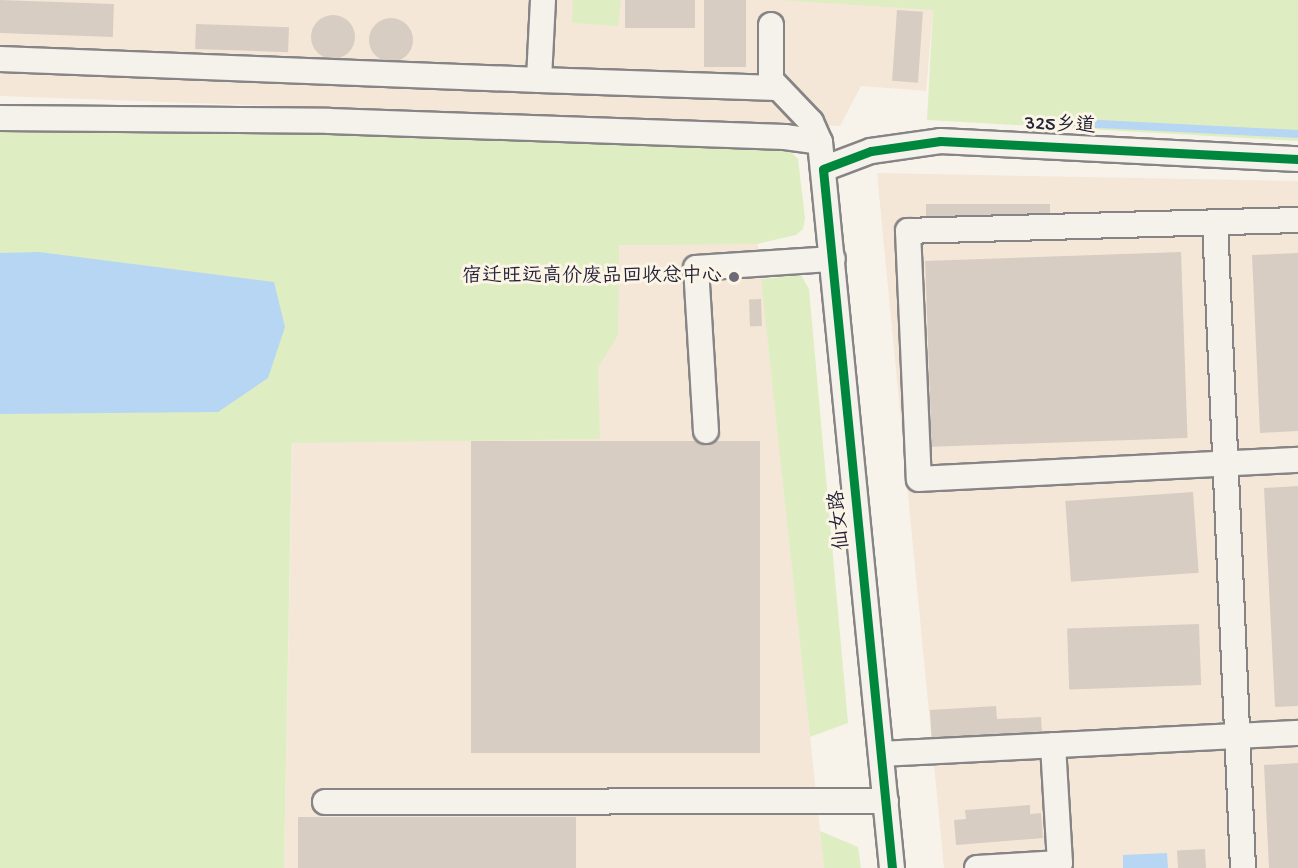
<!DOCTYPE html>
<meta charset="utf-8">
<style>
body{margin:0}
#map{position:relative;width:1298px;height:868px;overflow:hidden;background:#f7f3ea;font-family:"Gochi Hand","LXGW WenKai TC",sans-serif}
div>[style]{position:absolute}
.built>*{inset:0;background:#f4e7d8}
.green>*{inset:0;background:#deeec2}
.water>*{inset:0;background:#b7d6f3}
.stream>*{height:8px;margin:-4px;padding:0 4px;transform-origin:4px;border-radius:4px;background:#b7d6f3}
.building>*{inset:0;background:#d7cdc2;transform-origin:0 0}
.round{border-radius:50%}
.roads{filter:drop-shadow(2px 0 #868485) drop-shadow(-2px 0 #868485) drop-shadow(0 2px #868485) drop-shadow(0 -2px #868485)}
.minor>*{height:24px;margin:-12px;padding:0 12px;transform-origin:12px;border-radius:12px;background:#f5f2ec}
.cycleway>*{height:9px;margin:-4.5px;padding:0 4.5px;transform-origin:4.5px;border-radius:4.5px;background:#00873e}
.dots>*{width:16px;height:16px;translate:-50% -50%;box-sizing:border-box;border:3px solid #fcf5e5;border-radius:50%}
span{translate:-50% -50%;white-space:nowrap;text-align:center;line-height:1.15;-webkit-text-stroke:6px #fcf5e5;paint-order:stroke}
.street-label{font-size:20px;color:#22223b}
.poi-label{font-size:20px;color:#22223b}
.right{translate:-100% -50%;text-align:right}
</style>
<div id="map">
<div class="built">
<i style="clip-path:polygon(0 0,934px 0,926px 91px,861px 86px,840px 126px,0 96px)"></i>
<i style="clip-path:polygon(298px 166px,752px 190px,824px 868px,284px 868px)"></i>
<i style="clip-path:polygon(877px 173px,1298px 181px,1298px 868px,944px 868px)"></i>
</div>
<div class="green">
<i style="clip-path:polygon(573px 0,621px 0,618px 26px,572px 23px)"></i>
<i style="clip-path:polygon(779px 0,1298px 0,1298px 141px,927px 120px,933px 10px)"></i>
<i style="clip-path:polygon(0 125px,786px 147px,798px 159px,805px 218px,803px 229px,796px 235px,757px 244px,619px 245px,618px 335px,598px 368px,600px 439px,292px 443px,284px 868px,0 868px)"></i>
<i style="clip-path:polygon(801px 275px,809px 289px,848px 723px,810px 737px,761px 279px)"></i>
<i style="clip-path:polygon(820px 831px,858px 847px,861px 868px,824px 868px)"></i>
</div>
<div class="water">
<i style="clip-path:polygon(39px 252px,274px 282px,285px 327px,268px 378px,218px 412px,0 414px,0 253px)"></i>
<i style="clip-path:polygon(1167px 853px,1168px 868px,1123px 868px,1123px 855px)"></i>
</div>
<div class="stream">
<i style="left:1061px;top:122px;width:237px;rotate:2.9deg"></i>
</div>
<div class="building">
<i style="left:0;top:0;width:114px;height:33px;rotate:2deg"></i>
<i style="left:625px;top:0;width:70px;height:28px"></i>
<i style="left:704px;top:0;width:42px;height:67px"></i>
<i style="left:897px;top:10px;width:26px;height:71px;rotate:4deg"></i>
<i class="round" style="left:311px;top:15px;width:44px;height:44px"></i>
<i class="round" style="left:369px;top:18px;width:44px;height:44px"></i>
<i style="left:196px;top:24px;width:93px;height:25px;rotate:2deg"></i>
<i style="left:1050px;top:204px;width:18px;height:124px;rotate:90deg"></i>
<i style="left:1181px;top:252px;width:186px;height:256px;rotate:88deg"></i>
<i style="clip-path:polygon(1298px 253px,1298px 431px,1260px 433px,1252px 255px)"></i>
<i style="left:761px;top:299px;width:27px;height:12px;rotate:88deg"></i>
<i style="left:760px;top:441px;width:312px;height:289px;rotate:90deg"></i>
<i style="clip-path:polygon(1298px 486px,1298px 706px,1275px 707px,1264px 488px)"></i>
<i style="left:1193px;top:492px;width:81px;height:128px;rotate:86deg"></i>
<i style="left:1199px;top:624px;width:61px;height:132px;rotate:88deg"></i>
<i style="clip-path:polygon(996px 706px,997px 719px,1041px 717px,1042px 733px,950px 738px,950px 746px,932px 747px,930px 710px)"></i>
<i style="clip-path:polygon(1298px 763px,1298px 868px,1269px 868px,1264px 765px)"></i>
<i style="clip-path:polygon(1030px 805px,1030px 814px,1041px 813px,1043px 838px,956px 845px,954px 820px,966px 819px,965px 810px)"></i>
<i style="left:576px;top:817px;width:51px;height:278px;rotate:90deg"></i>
<i style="left:1205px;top:849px;width:19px;height:28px;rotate:87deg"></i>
</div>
<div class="roads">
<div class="minor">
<i style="left:543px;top:0;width:80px;rotate:92.9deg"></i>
<i style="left:539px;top:80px;width:238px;rotate:1.9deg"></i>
<i style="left:771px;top:25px;width:55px;rotate:90deg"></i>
<i style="left:771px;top:80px;width:58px;rotate:46.4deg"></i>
<i style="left:811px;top:122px;width:22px;rotate:66deg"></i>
<i style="left:0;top:59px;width:539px;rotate:2.23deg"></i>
<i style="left:0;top:118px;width:329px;rotate:0.5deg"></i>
<i style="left:329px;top:121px;width:456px;rotate:2deg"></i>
<i style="left:785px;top:137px;width:35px;rotate:8deg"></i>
<i style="left:820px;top:142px;width:730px;rotate:84.34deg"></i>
<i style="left:823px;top:169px;width:51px;rotate:-20.6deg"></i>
<i style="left:871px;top:151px;width:70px;rotate:-8.2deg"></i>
<i style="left:940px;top:141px;width:358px;rotate:2.9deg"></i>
<i style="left:1298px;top:220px;width:390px;rotate:178.4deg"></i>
<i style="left:908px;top:231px;width:248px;rotate:87.5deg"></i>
<i style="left:919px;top:479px;width:379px;rotate:-2.9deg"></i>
<i style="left:1215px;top:222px;width:647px;rotate:87.52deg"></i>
<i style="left:706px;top:431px;width:163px;rotate:-93.5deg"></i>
<i style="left:696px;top:268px;width:137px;rotate:-3.8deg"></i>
<i style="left:882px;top:754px;width:417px;rotate:-2.9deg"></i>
<i style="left:325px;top:802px;width:561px;rotate:-0.1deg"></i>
<i style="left:977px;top:868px;width:83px;rotate:-3.4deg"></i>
<i style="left:1060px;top:863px;width:118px;rotate:-93.4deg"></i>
</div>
</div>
<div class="cycleway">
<i style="left:892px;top:868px;width:702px;rotate:-95.64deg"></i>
<i style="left:823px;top:169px;width:51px;rotate:-20.6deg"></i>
<i style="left:871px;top:151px;width:70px;rotate:-8.2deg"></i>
<i style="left:940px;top:141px;width:358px;rotate:2.9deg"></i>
</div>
<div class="dots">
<i style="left:734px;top:277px;background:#6d6b78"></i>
</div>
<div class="street-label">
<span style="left:1060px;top:126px;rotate:3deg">325乡道</span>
<span style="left:841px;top:520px;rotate:-96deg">仙女路</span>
</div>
<div class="poi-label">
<span class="right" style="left:722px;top:277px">宿迁旺远高价废品回收总中心</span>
</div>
</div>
